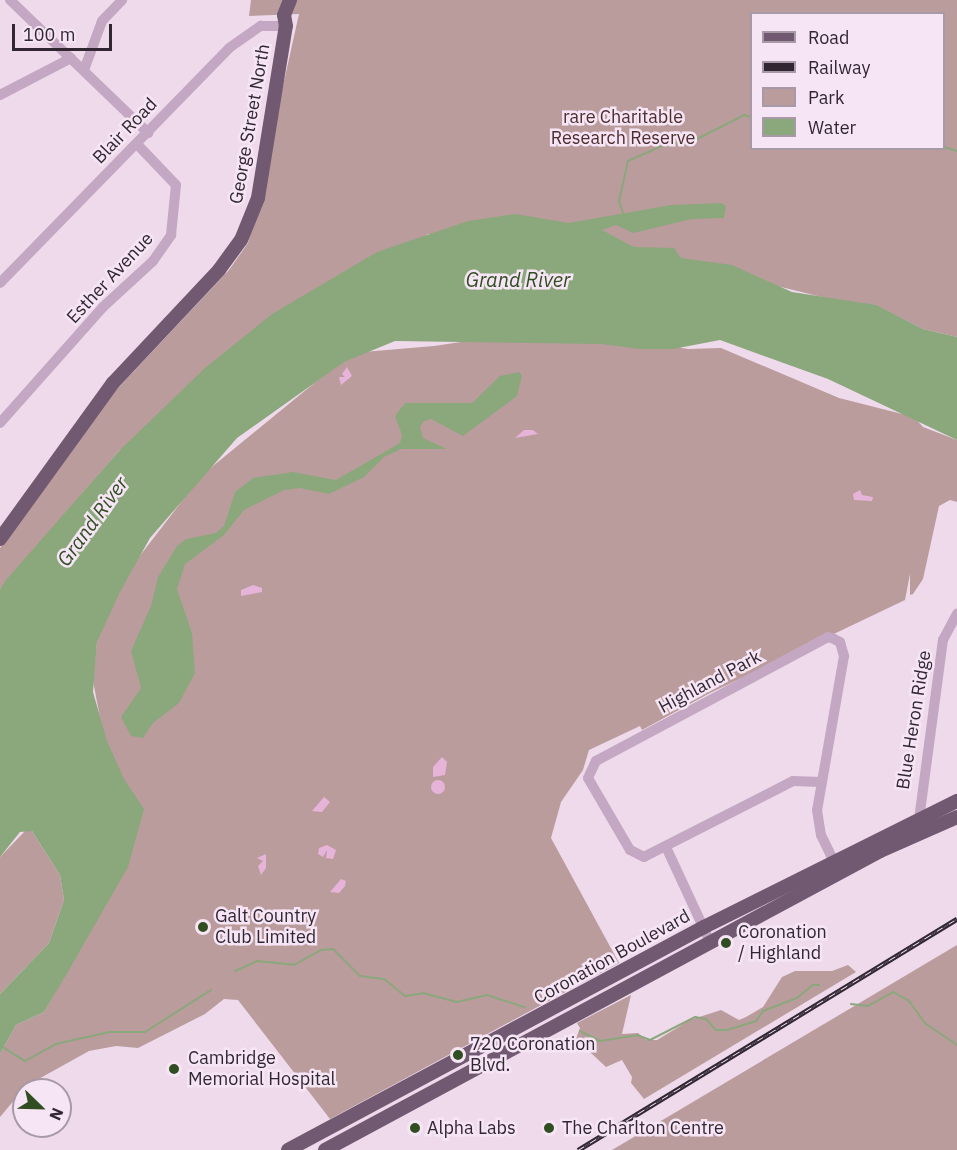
<!DOCTYPE html>
<style>
body{margin:0}
#map{position:relative;width:957px;height:1150px;overflow:hidden;background:#eedaeb;font-family:"IBM Plex Sans",sans-serif}
div>[style]{position:absolute}
.green>*{inset:0;background:#bb9c9d}
.sand>*{inset:0;background:#e6b3d9}
.round{border-radius:50%}
.water>*{inset:0;background:#8ba77c}
.stream>*{height:2px;margin:-1px;padding:0 1px;transform-origin:1px;border-radius:1px;background:#8ba77c}
.minor>*{height:10px;margin:-5px;padding:0 5px;transform-origin:5px;border-radius:5px;background:#c4a7c2}
.major>*{height:14px;margin:-7px;padding:0 7px;transform-origin:7px;border-radius:7px;background:#715972}
.rail>*{height:4.5px;margin-top:-2.25px;transform-origin:0;background:repeating-linear-gradient(90deg,#f6e5f4 0 7px,#312732 0 14px);box-sizing:border-box;border-block:2px solid #312732}
.dots>*{width:16px;height:16px;translate:-50% -50%;box-sizing:border-box;border:3px solid #f6e5f4;border-radius:50%}
span{translate:-50% -50%;white-space:nowrap;text-align:center;line-height:1.15;-webkit-text-stroke:5px #f6e5f4;paint-order:stroke}
.park-label{font-size:18px;color:#4d2d2e}
.street-label{font-size:18px;color:#312732}
.poi-label{font-size:18px;color:#312732}
.left{translate:0 -50%;text-align:left}
.water-label{font-size:20px;color:#304e21;font-style:italic}
.legend{position:absolute;left:750px;top:12px;width:195px;height:138px;box-sizing:border-box;background:#f6e5f4;border:2px solid #a799a6;margin:0;padding:8px 10px;list-style:none;font-size:18px;color:#312732}
.legend li{display:flex;align-items:center;gap:12px;height:30px}
.legend b{width:30px;border:2px solid #a799a6}
.north{position:absolute;left:12px;top:1078px;width:60px;height:60px;box-sizing:border-box;background:#f6e5f4;border:2px solid #a799a6;border-radius:50%;rotate:113deg;font-size:16px;font-weight:700;line-height:24px;text-align:center;color:#312732}
.north::after{content:'';display:block;margin:auto;width:21px;height:27px;background:#304e21;clip-path:polygon(50% 0,100% 100%,50% 72%,0 100%)}
.scale{position:absolute;left:12px;top:24px;width:100px;height:27px;box-sizing:border-box;border:3px solid #312732;border-top:0;padding-left:8px;font-size:18px;line-height:21px;white-space:nowrap;color:#312732;-webkit-text-stroke:4px #f6e5f4;paint-order:stroke}
</style>
<div id="map">
<div class="green">
<i style="clip-path:polygon(evenodd,251px 0,957px 0,957px 337px,923px 329px,895px 315px,777px 286px,428px 234px,119px 451px,0 589px,0 548px,104px 403px,229px 270px,248px 243px,299px 14px,249px 16px,251px 0,752px 14px,944px 14px,944px 148px,752px 148px,752px 14px)"></i>
<i style="clip-path:polygon(562px 327px,688px 349px,721px 348px,839px 398px,914px 417px,923px 427px,957px 440px,957px 502px,950px 500px,939px 506px,923px 579px,913px 594px,910px 595px,910px 574px,905px 600px,710px 693px,642px 730px,640px 726px,589px 750px,583px 770px,561px 802px,551px 838px,619px 963px,330px 1119px,238px 1000px,224px 999px,205px 1014px,138px 1048px,116px 1046px,89px 1051px,26px 1086px,0 1117px,0 1054px,16px 1025px,44px 1012px,128px 864px,93px 681px,97px 642px,119px 583px,202px 475px,351px 353px,434px 346px)"></i>
<i style="clip-path:polygon(26px 830px,32px 831px,60px 875px,64px 900px,49px 943px,0 994px,0 857px)"></i>
<i style="clip-path:polygon(957px 945px,957px 1150px,612px 1150px)"></i>
<i style="clip-path:polygon(848px 965px,856px 972px,644px 1099px,631px 1083px,632px 1077px,622px 1060px,606px 1067px,576px 1039px,580px 1028px,577px 1023px,631px 995px,622px 1034px,638px 1033px,646px 1040px,657px 1040px,690px 1020px,721px 1010px,739px 1020px,746px 1017px,763px 1007px,782px 977px,795px 971px,832px 971px)"></i>
</div>
<div class="sand">
<i style="clip-path:polygon(347px 367px,352px 376px,341px 385px,339px 377px,345px 377px,342px 374px)"></i>
<i style="clip-path:polygon(524px 430px,533px 430px,538px 434px,515px 438px)"></i>
<i style="clip-path:polygon(860px 490px,862px 495px,873px 497px,872px 501px,854px 500px,853px 494px)"></i>
<i style="clip-path:polygon(253px 585px,262px 588px,262px 592px,241px 596px,241px 590px)"></i>
<i style="clip-path:polygon(442px 757px,447px 762px,445px 775px,433px 777px,433px 767px)"></i>
<i class="round" style="left:431px;top:780px;width:14px;height:14px"></i>
<i style="clip-path:polygon(324px 797px,330px 802px,322px 812px,312px 811px)"></i>
<i style="clip-path:polygon(327px 845px,336px 850px,333px 859px,326px 858px,327px 850px,323px 857px,318px 854px,319px 848px)"></i>
<i style="clip-path:polygon(266px 854px,266px 868px,261px 875px,258px 866px,263px 861px,257px 858px)"></i>
<i style="clip-path:polygon(341px 879px,346px 881px,345px 886px,339px 893px,330px 892px)"></i>
</div>
<div class="water">
<i style="clip-path:polygon(722px 203px,726px 206px,724px 218px,692px 219px,633px 233px,616px 225px,602px 230px,634px 247px,674px 248px,681px 258px,732px 265px,792px 292px,876px 305px,923px 329px,957px 337px,957px 440px,828px 379px,720px 340px,673px 349px,639px 349px,602px 344px,395px 341px,344px 362px,237px 438px,150px 538px,120px 592px,97px 642px,93px 692px,107px 741px,124px 779px,144px 809px,128px 867px,66px 975px,44px 1012px,16px 1025px,0 1054px,0 994px,49px 943px,64px 900px,60px 875px,32px 831px,20px 832px,0 857px,0 589px,6px 580px,119px 451px,205px 368px,272px 314px,377px 252px,468px 221px,515px 214px,569px 223px,671px 205px)"></i>
<i style="clip-path:polygon(519px 372px,522px 376px,517px 396px,463px 436px,431px 419px,424px 421px,420px 427px,423px 438px,447px 449px,401px 449px,384px 457px,364px 477px,329px 494px,300px 488px,284px 490px,244px 510px,224px 535px,185px 564px,177px 589px,192px 633px,195px 673px,179px 703px,153px 723px,143px 738px,131px 736px,121px 717px,141px 688px,131px 651px,151px 606px,158px 577px,177px 546px,186px 539px,216px 533px,224px 526px,235px 492px,253px 478px,293px 472px,336px 480px,400px 443px,402px 435px,395px 416px,405px 403px,472px 403px,500px 376px)"></i>
</div>
<div class="stream">
<i style="left:944px;top:147px;width:14px;rotate:17deg"></i>
<i style="left:623px;top:213px;width:13px;rotate:-108deg"></i>
<i style="left:619px;top:201px;width:41px;rotate:-77.3deg"></i>
<i style="left:628px;top:161px;width:36px;rotate:-24deg"></i>
<i style="left:661px;top:146px;width:35px;rotate:-10deg"></i>
<i style="left:695px;top:140px;width:55px;rotate:-27deg"></i>
<i style="left:744px;top:115px;width:8px;rotate:14deg"></i>
<i style="left:235px;top:971px;width:24px;rotate:-24deg"></i>
<i style="left:257px;top:961px;width:37px;rotate:6deg"></i>
<i style="left:294px;top:965px;width:31px;rotate:-29deg"></i>
<i style="left:321px;top:950px;width:12px;rotate:-5deg"></i>
<i style="left:333px;top:949px;width:38px;rotate:45deg"></i>
<i style="left:360px;top:976px;width:24px;rotate:7deg"></i>
<i style="left:384px;top:979px;width:27px;rotate:39deg"></i>
<i style="left:405px;top:996px;width:18px;rotate:-9deg"></i>
<i style="left:423px;top:993px;width:35px;rotate:15deg"></i>
<i style="left:457px;top:1002px;width:31px;rotate:-13deg"></i>
<i style="left:487px;top:995px;width:40px;rotate:18deg"></i>
<i style="left:851px;top:1004px;width:17px;rotate:7deg"></i>
<i style="left:868px;top:1006px;width:29px;rotate:-29deg"></i>
<i style="left:893px;top:992px;width:18px;rotate:29deg"></i>
<i style="left:909px;top:1001px;width:29px;rotate:54deg"></i>
<i style="left:926px;top:1024px;width:37px;rotate:34deg"></i>
<i style="left:580px;top:1031px;width:22px;rotate:27deg"></i>
<i style="left:600px;top:1041px;width:37px;rotate:-9deg"></i>
<i style="left:637px;top:1035px;width:14px;rotate:21deg"></i>
<i style="left:650px;top:1040px;width:51px;rotate:-27.1deg"></i>
<i style="left:695px;top:1017px;width:11px;rotate:10deg"></i>
<i style="left:706px;top:1019px;width:15px;rotate:48deg"></i>
<i style="left:716px;top:1030px;width:11px"></i>
<i style="left:727px;top:1030px;width:30px;rotate:-17deg"></i>
<i style="left:756px;top:1021px;width:12px;rotate:-55deg"></i>
<i style="left:763px;top:1011px;width:36px;rotate:-21deg"></i>
<i style="left:797px;top:998px;width:21px;rotate:-39deg"></i>
<i style="left:813px;top:985px;width:6px"></i>
<i style="left:0;top:1045px;width:30px;rotate:33deg"></i>
<i style="left:25px;top:1061px;width:35px;rotate:-29deg"></i>
<i style="left:56px;top:1044px;width:28px;rotate:-13deg"></i>
<i style="left:83px;top:1038px;width:27px;rotate:-13deg"></i>
<i style="left:109px;top:1032px;width:36px"></i>
<i style="left:145px;top:1032px;width:78px;rotate:-32.5deg"></i>
</div>
<div class="minor">
<i style="left:10px;top:0;width:192px;rotate:43.9deg"></i>
<i style="left:84px;top:70px;width:52px;rotate:-69.8deg"></i>
<i style="left:102px;top:21px;width:29px;rotate:-46deg"></i>
<i style="left:0;top:95px;width:80px;rotate:-27.5deg"></i>
<i style="left:0;top:283px;width:328px;rotate:-45.7deg"></i>
<i style="left:229px;top:48px;width:39px;rotate:-35deg"></i>
<i style="left:261px;top:26px;width:25px"></i>
<i style="left:0;top:423px;width:155px;rotate:-48.4deg"></i>
<i style="left:103px;top:307px;width:68px;rotate:-42.6deg"></i>
<i style="left:153px;top:261px;width:32px;rotate:-55deg"></i>
<i style="left:171px;top:235px;width:50px;rotate:-84.3deg"></i>
<i style="left:176px;top:185px;width:57px;rotate:-133.6deg"></i>
<i style="left:821px;top:782px;width:28px;rotate:-178deg"></i>
<i style="left:793px;top:781px;width:167px;rotate:153deg"></i>
<i style="left:644px;top:857px;width:16px;rotate:-153deg"></i>
<i style="left:630px;top:850px;width:83px;rotate:-120.3deg"></i>
<i style="left:588px;top:778px;width:19px;rotate:-65deg"></i>
<i style="left:596px;top:761px;width:263px;rotate:-28.1deg"></i>
<i style="left:828px;top:637px;width:6px;rotate:18deg"></i>
<i style="left:834px;top:639px;width:7px;rotate:27deg"></i>
<i style="left:840px;top:642px;width:15px;rotate:74deg"></i>
<i style="left:844px;top:656px;width:156px;rotate:99.9deg"></i>
<i style="left:817px;top:810px;width:25px;rotate:81deg"></i>
<i style="left:821px;top:835px;width:37px;rotate:64deg"></i>
<i style="left:918px;top:827px;width:189px;rotate:-82.4deg"></i>
<i style="left:943px;top:640px;width:30px;rotate:-62deg"></i>
<i style="left:666px;top:847px;width:105px;rotate:65.1deg"></i>
</div>
<div class="major">
<i style="left:0;top:539px;width:193px;rotate:-54.1deg"></i>
<i style="left:113px;top:383px;width:155px;rotate:-46.8deg"></i>
<i style="left:219px;top:270px;width:37px;rotate:-54deg"></i>
<i style="left:241px;top:240px;width:45px;rotate:-68deg"></i>
<i style="left:258px;top:198px;width:174px;rotate:-80.8deg"></i>
<i style="left:286px;top:26px;width:11px;rotate:-100deg"></i>
<i style="left:284px;top:15px;width:16px;rotate:-68deg"></i>
<i style="left:288px;top:1150px;width:472px;rotate:-28.2deg"></i>
<i style="left:704px;top:927px;width:283px;rotate:-26.5deg"></i>
<i style="left:325px;top:1150px;width:630px;rotate:-28.31deg"></i>
<i style="left:880px;top:851px;width:84px;rotate:-23.8deg"></i>
</div>
<div class="rail">
<i style="left:578px;top:1150px;width:444px;rotate:-31.4deg"></i>
</div>
<div class="dots">
<i style="left:203px;top:927px;background:#304e21"></i>
<i style="left:726px;top:943px;background:#304e21"></i>
<i style="left:458px;top:1055px;background:#304e21"></i>
<i style="left:174px;top:1069px;background:#304e21"></i>
<i style="left:415px;top:1128px;background:#304e21"></i>
<i style="left:549px;top:1128px;background:#304e21"></i>
</div>
<div class="park-label">
<span style="left:623px;top:128px">rare Charitable<br>Research Reserve</span>
</div>
<div class="street-label">
<span style="left:250px;top:124px;rotate:-80deg">George Street North</span>
<span style="left:125px;top:131px;rotate:-46deg">Blair Road</span>
<span style="left:110px;top:278px;rotate:-47deg">Esther Avenue</span>
<span style="left:710px;top:682px;rotate:-28deg">Highland Park</span>
<span style="left:914px;top:720px;rotate:-81deg">Blue Heron Ridge</span>
<span style="left:612px;top:957px;rotate:-29deg">Coronation Boulevard</span>
</div>
<div class="poi-label">
<span class="left" style="left:215px;top:927px">Galt Country<br>Club Limited</span>
<span class="left" style="left:738px;top:943px">Coronation<br>/ Highland</span>
<span class="left" style="left:470px;top:1055px">720 Coronation<br>Blvd.</span>
<span class="left" style="left:188px;top:1069px">Cambridge<br>Memorial Hospital</span>
<span class="left" style="left:427px;top:1128px">Alpha Labs</span>
<span class="left" style="left:562px;top:1128px">The Charlton Centre</span>
</div>
<div class="water-label">
<span style="left:518px;top:279px">Grand River</span>
<span style="left:92px;top:521px;rotate:-54deg">Grand River</span>
</div>
<ul class="legend">
<li><b style="height:8px;background:#715972"></b>Road</li>
<li><b style="height:8px;background:#312732"></b>Railway</li>
<li><b style="height:16px;background:#bb9c9d"></b>Park</li>
<li><b style="height:16px;background:#8ba77c"></b>Water</li>
</ul>
<div class="north">N</div>
<div class="scale">100 m</div>
</div>
